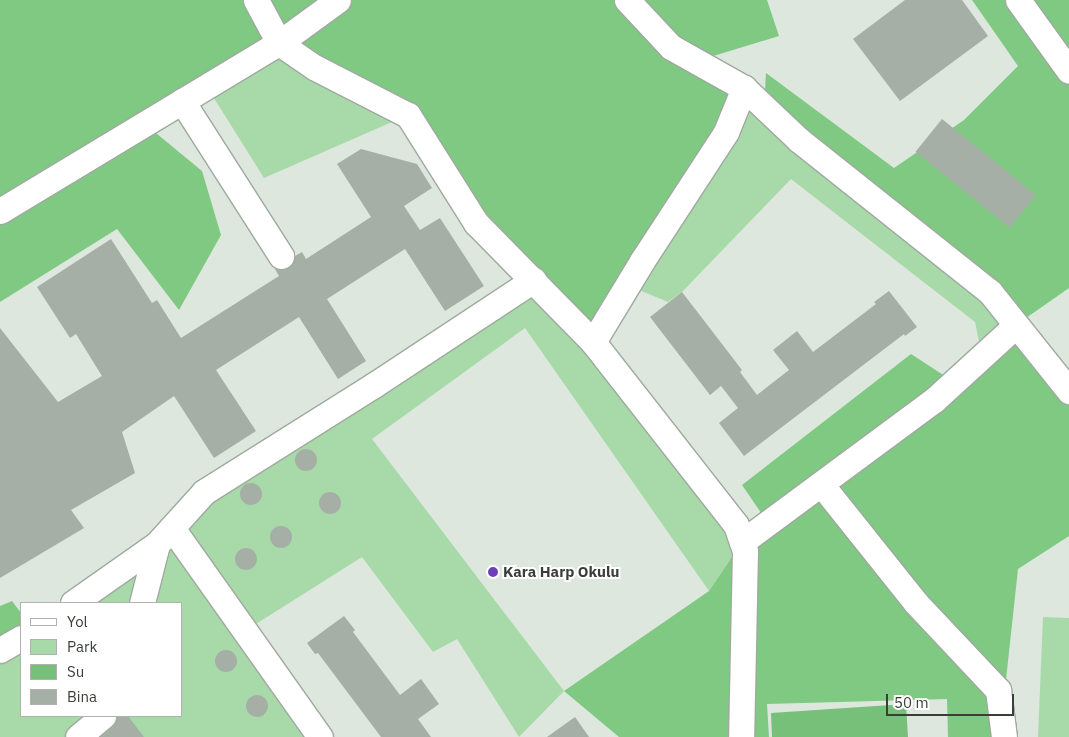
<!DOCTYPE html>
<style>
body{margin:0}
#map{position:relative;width:1069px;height:737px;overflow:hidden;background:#dde7dd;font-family:"IBM Plex Sans",sans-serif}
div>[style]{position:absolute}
.green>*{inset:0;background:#a8daa9}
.forest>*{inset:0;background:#7fc983}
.water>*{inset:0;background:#77c07a}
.building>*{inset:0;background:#a5afa5;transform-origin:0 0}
.round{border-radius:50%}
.roads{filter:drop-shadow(1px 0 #9fa99f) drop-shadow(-1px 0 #9fa99f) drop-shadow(0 1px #9fa99f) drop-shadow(0 -1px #9fa99f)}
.minor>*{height:25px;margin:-12.5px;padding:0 12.5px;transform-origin:12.5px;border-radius:12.5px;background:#fff}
.dots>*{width:14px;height:14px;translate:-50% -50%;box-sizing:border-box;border:2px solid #fff;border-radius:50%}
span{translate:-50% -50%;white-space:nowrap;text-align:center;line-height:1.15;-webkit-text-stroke:4px #fff;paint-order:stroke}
.poi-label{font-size:15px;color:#393e39;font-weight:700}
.left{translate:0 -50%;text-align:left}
.legend{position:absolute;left:20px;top:602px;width:162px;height:115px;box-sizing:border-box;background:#fff;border:1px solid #b0b2b0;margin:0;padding:6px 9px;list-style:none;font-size:15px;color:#393e39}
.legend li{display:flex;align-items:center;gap:10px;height:25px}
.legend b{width:25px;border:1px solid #b0b2b0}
.scale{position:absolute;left:886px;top:694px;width:128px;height:22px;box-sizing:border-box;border:2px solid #393e39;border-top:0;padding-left:6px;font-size:15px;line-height:18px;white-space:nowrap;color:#393e39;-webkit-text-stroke:4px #fff;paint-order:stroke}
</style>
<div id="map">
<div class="green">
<i style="clip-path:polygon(0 0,256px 0,408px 115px,264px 178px,207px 87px)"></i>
<i style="clip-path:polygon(744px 88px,1016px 325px,982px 356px,975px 322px,791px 179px,682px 292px,668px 302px,627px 285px)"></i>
<i style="clip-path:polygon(533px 280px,742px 542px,709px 591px,525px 328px,372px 439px,564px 691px,519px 737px,457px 639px,433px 652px,362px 557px,245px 631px,320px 737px,0 737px,0 650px,21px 638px,21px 716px,181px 716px,181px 603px,73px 603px,204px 492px)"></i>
<i style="clip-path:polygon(1043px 617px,1069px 618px,1069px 737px,1038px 737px)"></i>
</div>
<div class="forest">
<i style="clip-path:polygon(0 0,767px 0,779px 36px,697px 61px,744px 88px,593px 342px,476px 223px,408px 115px,279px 43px,145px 124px,202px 171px,221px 235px,179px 310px,117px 229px,0 302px)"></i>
<i style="clip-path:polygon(972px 0,1069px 0,1069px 288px,1016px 325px,1069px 391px,1069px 536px,1018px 569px,1005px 689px,998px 690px,1004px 737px,948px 737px,947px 699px,767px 704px,769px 737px,619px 737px,564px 691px,709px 591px,742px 542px,768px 523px,742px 485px,911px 354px,954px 382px,1016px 325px,764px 107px,766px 73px,894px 168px,964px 120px,1018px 66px)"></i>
<i style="clip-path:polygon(12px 601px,21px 613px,21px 638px,0 650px,0 606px)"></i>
</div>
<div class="water">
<i style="clip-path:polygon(906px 704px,908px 737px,772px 737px,771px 713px)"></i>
</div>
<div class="building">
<i style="clip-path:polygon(905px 0,962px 0,988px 36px,900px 101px,853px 39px)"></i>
<i style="left:942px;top:119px;width:121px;height:42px;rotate:39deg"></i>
<i style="clip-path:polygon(361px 149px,417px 164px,432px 188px,404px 206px,420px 230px,440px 218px,484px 286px,445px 311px,405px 249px,327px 299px,366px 361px,338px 379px,299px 317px,216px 370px,256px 431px,214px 458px,174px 396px,122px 432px,135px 473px,71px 510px,84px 528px,0 578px,0 328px,58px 402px,102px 376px,76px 334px,70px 338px,37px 287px,111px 239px,152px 303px,157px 300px,181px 338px,279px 276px,275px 269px,288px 268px,293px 263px,295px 256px,302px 252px,306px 259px,371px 217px,337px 164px)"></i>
<i style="clip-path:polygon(889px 291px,917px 327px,905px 336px,904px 334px,744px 456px,719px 423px,738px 408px,721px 386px,710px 395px,650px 317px,682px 292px,742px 370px,740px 372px,757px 395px,789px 370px,773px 350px,797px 331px,813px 352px,876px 304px,874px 302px)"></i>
<i class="round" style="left:295px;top:449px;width:22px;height:22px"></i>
<i class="round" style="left:240px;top:483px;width:22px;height:22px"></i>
<i class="round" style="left:319px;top:492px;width:22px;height:22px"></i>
<i class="round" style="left:270px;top:526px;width:22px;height:22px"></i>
<i class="round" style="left:235px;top:548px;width:22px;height:22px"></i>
<i style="clip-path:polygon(344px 616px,355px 630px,353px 632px,400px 695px,421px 679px,439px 704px,418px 719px,431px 737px,381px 737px,318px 653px,315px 654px,307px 643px)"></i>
<i class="round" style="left:215px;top:650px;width:22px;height:22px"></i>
<i class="round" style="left:246px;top:695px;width:22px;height:22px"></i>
<i style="clip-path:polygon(117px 716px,128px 716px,144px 737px,100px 737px,113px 727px)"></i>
<i style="clip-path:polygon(575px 717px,589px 737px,547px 737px)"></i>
</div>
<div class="roads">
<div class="minor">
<i style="left:256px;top:0;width:49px;rotate:61.9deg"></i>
<i style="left:279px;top:43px;width:42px;rotate:34.4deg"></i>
<i style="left:314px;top:67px;width:106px;rotate:27.1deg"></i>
<i style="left:408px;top:115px;width:128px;rotate:57.8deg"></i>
<i style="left:476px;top:223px;width:167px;rotate:45.5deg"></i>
<i style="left:593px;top:342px;width:232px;rotate:52deg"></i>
<i style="left:736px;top:525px;width:28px;rotate:71deg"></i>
<i style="left:745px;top:551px;width:186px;rotate:91.2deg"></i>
<i style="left:627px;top:0;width:64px;rotate:46.9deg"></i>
<i style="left:671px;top:47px;width:84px;rotate:29.3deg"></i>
<i style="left:744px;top:88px;width:76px;rotate:43.4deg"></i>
<i style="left:799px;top:140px;width:244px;rotate:38.5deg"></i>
<i style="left:990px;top:292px;width:127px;rotate:51.4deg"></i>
<i style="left:1018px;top:0;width:87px;rotate:54.3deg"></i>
<i style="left:182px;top:101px;width:184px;rotate:57.4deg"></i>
<i style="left:0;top:211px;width:326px;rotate:-31.1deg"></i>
<i style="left:279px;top:43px;width:73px;rotate:-36.1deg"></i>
<i style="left:593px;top:342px;width:95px;rotate:-58.8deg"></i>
<i style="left:642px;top:261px;width:154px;rotate:-56.9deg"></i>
<i style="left:726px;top:132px;width:48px;rotate:-67.8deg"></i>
<i style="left:821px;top:484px;width:152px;rotate:51.4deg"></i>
<i style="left:916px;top:603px;width:120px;rotate:46.7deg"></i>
<i style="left:998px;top:690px;width:47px;rotate:82.7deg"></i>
<i style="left:172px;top:528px;width:256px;rotate:54.7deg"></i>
<i style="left:742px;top:542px;width:239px;rotate:-36.5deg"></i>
<i style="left:934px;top:400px;width:111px;rotate:-42.4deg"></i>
<i style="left:73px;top:603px;width:103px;rotate:-35.1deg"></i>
<i style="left:157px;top:544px;width:70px;rotate:-47.9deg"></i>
<i style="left:204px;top:492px;width:201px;rotate:-32.2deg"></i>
<i style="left:374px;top:385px;width:191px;rotate:-33.4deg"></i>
<i style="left:142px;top:603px;width:61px;rotate:-75.7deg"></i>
<i style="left:0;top:650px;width:24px;rotate:-30deg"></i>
<i style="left:78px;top:737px;width:33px;rotate:-40deg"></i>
</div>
</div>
<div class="dots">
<i style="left:493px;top:572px;background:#6b40b9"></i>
</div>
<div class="poi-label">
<span class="left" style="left:503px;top:572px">Kara Harp Okulu</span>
</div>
<ul class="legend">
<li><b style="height:6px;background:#fff"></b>Yol</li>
<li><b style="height:14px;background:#a8daa9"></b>Park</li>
<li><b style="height:14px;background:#77c07a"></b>Su</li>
<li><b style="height:14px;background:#a5afa5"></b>Bina</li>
</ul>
<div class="scale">50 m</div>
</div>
